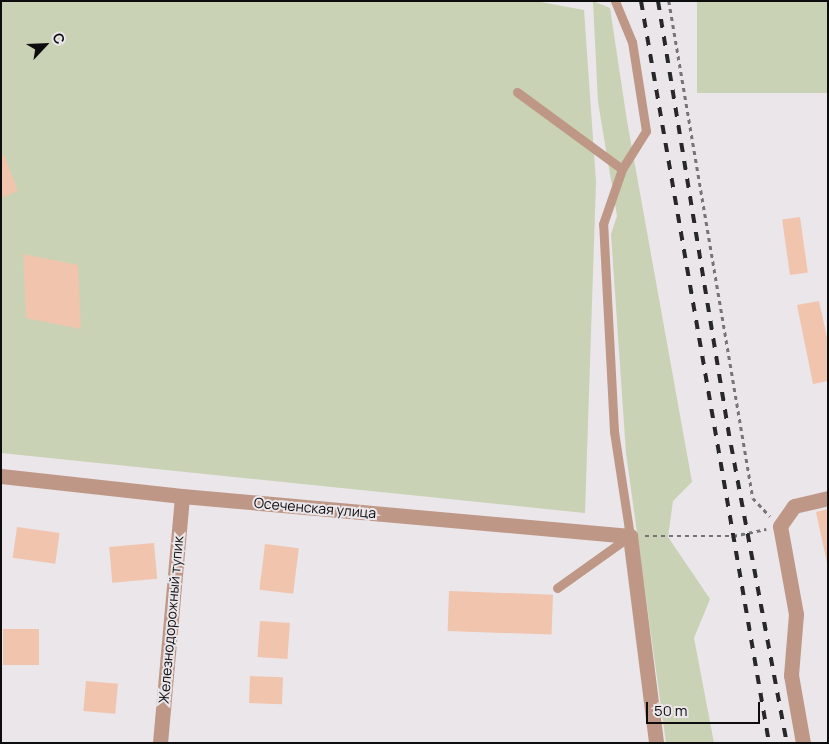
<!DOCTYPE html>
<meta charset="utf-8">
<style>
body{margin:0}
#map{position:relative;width:829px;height:744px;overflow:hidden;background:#eae6ea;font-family:Manrope,sans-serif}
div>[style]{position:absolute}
.green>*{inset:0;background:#c9d2b4;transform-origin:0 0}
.building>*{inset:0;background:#f1c4ad;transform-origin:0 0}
.path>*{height:2.5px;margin-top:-1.25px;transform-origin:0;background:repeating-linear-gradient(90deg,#777477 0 4px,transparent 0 8px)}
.service>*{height:9px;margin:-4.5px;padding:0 4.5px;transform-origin:4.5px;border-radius:4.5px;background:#bf9786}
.minor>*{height:15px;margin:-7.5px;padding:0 7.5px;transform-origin:7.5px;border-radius:7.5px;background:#bf9786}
.tertiary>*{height:15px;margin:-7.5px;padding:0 7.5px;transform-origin:7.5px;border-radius:7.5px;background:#bf9786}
.rail>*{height:4px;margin-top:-2px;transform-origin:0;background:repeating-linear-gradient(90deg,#292829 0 9px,transparent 0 18px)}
span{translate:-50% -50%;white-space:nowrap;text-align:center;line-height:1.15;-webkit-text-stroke:4px #eae6ea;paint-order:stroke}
.street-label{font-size:14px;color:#0e0d0e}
.frame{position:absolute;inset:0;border:2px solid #0e0d0e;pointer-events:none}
.north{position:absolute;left:20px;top:20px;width:50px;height:50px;-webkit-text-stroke:4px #eae6ea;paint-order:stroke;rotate:65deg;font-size:14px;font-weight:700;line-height:20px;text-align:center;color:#0e0d0e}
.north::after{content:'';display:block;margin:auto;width:18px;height:22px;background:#0e0d0e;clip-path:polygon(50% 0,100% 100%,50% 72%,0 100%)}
.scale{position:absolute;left:646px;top:702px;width:114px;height:22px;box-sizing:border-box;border:2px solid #0e0d0e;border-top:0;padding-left:6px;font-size:15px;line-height:18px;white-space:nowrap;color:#0e0d0e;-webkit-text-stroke:4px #eae6ea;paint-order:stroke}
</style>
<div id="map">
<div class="green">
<i style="clip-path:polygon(1px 1px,535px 1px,584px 10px,596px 182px,585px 513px,1px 453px)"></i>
<i style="clip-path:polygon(593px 1px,610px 8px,627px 121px,692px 482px,673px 501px,668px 537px,710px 599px,694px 638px,714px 743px,666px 743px,626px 453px,611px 234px,617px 216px,598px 102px)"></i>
<i style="left:697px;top:1px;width:131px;height:92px"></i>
</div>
<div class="building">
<i style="clip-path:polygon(4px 155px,18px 191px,1px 198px,1px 156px)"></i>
<i style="left:800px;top:217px;width:56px;height:18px;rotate:82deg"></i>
<i style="clip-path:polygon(23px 254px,78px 265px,81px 329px,26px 318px)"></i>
<i style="clip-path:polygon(819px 301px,828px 342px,828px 381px,813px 384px,797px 305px)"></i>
<i style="clip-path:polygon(828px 509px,828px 563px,827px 563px,816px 512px)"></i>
<i style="left:17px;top:527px;width:43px;height:31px;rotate:8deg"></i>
<i style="left:154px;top:543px;width:36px;height:45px;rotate:85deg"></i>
<i style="left:265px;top:544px;width:34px;height:46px;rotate:7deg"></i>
<i style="left:449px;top:591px;width:104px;height:40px;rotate:2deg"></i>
<i style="left:260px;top:621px;width:30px;height:36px;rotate:4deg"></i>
<i style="left:3px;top:629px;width:36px;height:36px"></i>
<i style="left:250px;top:676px;width:33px;height:27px;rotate:2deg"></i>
<i style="left:86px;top:681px;width:32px;height:30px;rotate:5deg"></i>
</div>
<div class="path">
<i style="left:669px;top:1px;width:504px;rotate:80.41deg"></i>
<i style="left:753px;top:498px;width:25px;rotate:47deg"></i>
<i style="left:645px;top:536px;width:88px"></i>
<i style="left:733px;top:536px;width:34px;rotate:-12deg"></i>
</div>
<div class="service">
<i style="left:517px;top:92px;width:130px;rotate:36.3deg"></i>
<i style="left:557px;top:588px;width:90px;rotate:-35.5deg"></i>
<i style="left:630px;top:536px;width:106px;rotate:-98.7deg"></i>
<i style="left:614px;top:431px;width:207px;rotate:-93deg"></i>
<i style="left:603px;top:224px;width:58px;rotate:-70.9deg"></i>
<i style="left:622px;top:169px;width:45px;rotate:-57.7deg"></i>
<i style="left:646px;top:131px;width:90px;rotate:-98.9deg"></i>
<i style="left:632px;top:42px;width:44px;rotate:-112.5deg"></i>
</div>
<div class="minor">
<i style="left:630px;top:536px;width:209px;rotate:82.8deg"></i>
<i style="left:160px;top:743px;width:248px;rotate:-84.9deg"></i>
<i style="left:803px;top:743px;width:69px;rotate:-100deg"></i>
<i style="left:791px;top:675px;width:61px;rotate:-85.3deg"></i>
<i style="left:796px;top:614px;width:89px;rotate:-100.3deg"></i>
<i style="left:780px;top:526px;width:24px;rotate:-55deg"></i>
<i style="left:794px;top:506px;width:35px;rotate:-13deg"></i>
</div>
<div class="tertiary">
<i style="left:1px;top:476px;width:182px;rotate:6.3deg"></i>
<i style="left:182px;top:496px;width:450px;rotate:5.1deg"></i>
</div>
<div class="rail">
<i style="left:641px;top:1px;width:753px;rotate:80.21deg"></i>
<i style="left:658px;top:1px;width:450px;rotate:80.7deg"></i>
<i style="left:731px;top:445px;width:303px;rotate:79.4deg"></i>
</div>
<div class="street-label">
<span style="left:315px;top:508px;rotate:5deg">Осеченская улица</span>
<span style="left:171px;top:620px;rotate:-85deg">Железнодорожный тупик</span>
</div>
<div class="frame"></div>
<div class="north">С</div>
<div class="scale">50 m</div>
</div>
